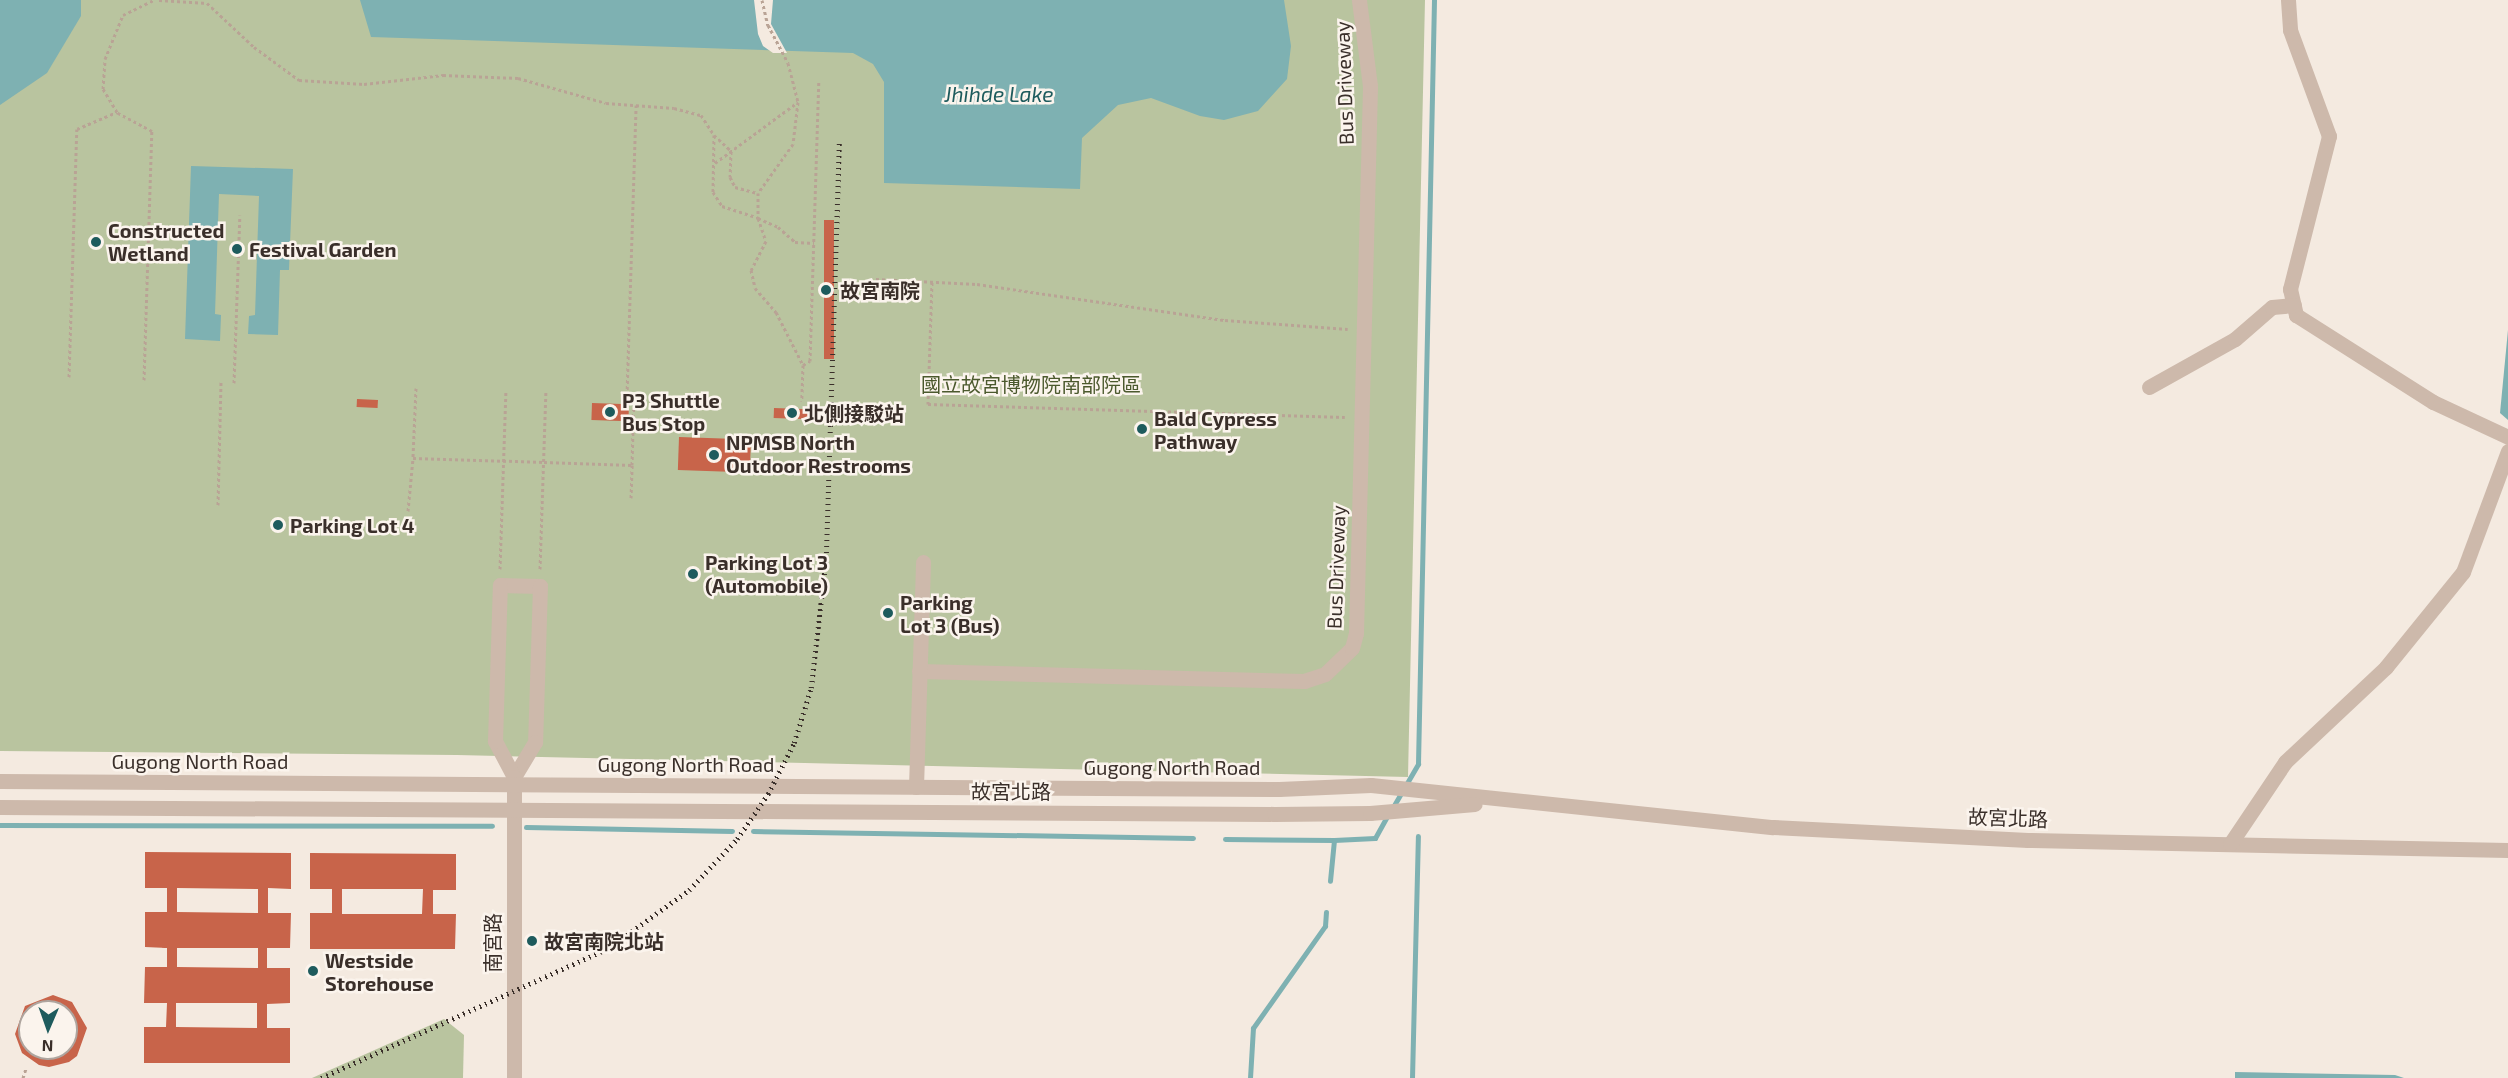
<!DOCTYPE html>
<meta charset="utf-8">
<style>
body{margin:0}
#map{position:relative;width:2508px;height:1078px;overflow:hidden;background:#f4eae0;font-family:"Exo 2","Noto Sans TC",sans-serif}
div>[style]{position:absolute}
.green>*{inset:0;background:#b9c49f}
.water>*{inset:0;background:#7eb1b2}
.pier>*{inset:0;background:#f4eae0}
.stream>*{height:5px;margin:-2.5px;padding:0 2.5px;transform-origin:2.5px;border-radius:2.5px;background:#7eb1b2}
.building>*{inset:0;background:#c8644a;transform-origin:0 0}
.path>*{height:3px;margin-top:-1.5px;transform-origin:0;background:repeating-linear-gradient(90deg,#b9a395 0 3px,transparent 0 6px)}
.minor>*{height:15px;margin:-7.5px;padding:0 7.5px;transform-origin:7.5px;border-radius:7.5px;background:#cdb9ab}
.rail>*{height:4.5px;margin-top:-2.25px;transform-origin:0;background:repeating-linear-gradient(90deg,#3a2f2a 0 1.5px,transparent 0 6px)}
.dots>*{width:16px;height:16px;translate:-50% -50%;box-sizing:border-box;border:3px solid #fbf4ed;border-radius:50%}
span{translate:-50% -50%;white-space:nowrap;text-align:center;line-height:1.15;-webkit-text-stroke:5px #fbf4ed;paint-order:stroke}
.street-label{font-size:20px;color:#3a2f2a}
.poi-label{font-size:20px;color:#3a2f2a;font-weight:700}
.left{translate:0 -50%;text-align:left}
.park-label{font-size:20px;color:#4b592d}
.water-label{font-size:21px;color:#1e5b5d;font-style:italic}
.north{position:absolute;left:18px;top:1000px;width:60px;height:60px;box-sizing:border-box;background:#fbf4ed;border:2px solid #aea59f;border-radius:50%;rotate:182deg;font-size:16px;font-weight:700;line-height:24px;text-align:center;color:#3a2f2a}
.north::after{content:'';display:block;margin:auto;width:21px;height:27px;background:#1e5b5d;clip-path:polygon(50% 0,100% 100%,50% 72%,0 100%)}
</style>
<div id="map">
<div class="green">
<i style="clip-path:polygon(0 0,1425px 0,1408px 777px,457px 755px,0 751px)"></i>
<i style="clip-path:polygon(444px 1019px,464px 1035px,463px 1078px,312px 1078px)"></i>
</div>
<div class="water">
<i style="clip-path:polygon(0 0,81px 0,81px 16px,47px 73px,0 105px)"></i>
<i style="clip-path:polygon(360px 0,1284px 0,1291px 46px,1287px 79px,1258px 111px,1224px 120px,1200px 116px,1151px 98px,1118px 105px,1082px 138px,1080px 189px,884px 183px,884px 82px,873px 64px,853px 53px,371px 37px)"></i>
<i style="clip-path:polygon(191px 166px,293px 169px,289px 270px,280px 270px,278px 335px,248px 334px,249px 316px,255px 315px,259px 196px,219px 194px,215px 314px,221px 315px,220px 341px,185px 339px)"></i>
<i style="clip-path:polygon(2508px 330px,2508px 420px,2500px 413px)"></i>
<i style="clip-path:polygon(2235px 1072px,2395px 1075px,2404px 1078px,2235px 1078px)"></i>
</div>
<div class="pier">
<i style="clip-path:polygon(754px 0,773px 0,771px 24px,787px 53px,773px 53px,763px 46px,758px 34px)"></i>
</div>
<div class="stream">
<i style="left:1393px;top:807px;width:50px;rotate:-59.8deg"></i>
<i style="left:1418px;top:764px;width:764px;rotate:-88.8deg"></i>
<i style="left:0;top:825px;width:492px;rotate:0.1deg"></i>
<i style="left:526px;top:827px;width:206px;rotate:1.1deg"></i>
<i style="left:753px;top:831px;width:440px;rotate:0.9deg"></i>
<i style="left:1225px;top:839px;width:109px;rotate:0.5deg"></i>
<i style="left:1334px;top:840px;width:41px;rotate:95.6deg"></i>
<i style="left:1334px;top:840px;width:41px;rotate:-2.8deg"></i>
<i style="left:1375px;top:838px;width:26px;rotate:-61deg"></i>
<i style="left:1250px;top:1078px;width:50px;rotate:-86.6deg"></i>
<i style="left:1253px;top:1028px;width:125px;rotate:-54.8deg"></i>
<i style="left:1325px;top:926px;width:14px;rotate:-86deg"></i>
<i style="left:1412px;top:1078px;width:242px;rotate:-88.6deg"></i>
</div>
<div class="building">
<i style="left:824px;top:220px;width:10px;height:139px"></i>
<i style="left:357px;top:399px;width:21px;height:8px;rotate:3deg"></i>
<i style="left:592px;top:403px;width:37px;height:17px;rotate:2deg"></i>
<i style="left:774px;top:408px;width:35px;height:10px;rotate:2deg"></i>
<i style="left:679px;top:437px;width:72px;height:33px;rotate:2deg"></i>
<i style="clip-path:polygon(evenodd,145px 852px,291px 853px,291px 889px,268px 888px,268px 913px,291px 913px,290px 948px,267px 948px,267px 968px,290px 968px,290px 1003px,267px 1004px,267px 1028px,290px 1028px,290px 1063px,144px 1063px,144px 1027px,166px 1027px,167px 1003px,144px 1003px,145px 967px,167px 967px,167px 948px,145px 947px,145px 912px,167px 912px,167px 888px,145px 888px,145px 852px,177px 888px,258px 889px,258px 913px,177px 912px,177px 888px,145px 852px,177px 948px,258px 948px,258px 968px,177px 967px,177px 948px,145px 852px,176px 1003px,257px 1003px,257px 1028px,176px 1027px,176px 1003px)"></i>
<i style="clip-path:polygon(evenodd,310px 853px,456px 854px,456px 890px,433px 890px,433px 914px,456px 914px,455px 949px,310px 949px,310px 913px,332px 913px,332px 889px,310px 889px,310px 853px,342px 889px,423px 889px,422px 914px,342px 914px,342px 889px)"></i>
<i style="clip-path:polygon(evenodd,53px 995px,72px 1002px,87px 1028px,77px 1056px,69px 1062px,49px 1067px,39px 1065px,22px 1053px,15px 1034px,25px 1006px,53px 995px,30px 1012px,66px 1012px,66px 1048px,30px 1048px,30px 1012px)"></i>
</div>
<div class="path">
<i style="left:159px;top:0;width:48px;rotate:3.6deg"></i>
<i style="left:207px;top:3px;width:64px;rotate:43.1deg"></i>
<i style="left:254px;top:47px;width:56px;rotate:36.3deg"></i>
<i style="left:299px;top:80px;width:65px;rotate:3.5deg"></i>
<i style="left:364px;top:84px;width:80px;rotate:-6.5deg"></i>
<i style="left:443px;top:75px;width:75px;rotate:2.3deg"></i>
<i style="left:518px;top:78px;width:91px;rotate:15.9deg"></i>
<i style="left:606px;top:103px;width:68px;rotate:4.2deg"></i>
<i style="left:674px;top:108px;width:28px;rotate:15deg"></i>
<i style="left:701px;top:115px;width:24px;rotate:57deg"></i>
<i style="left:714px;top:135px;width:57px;rotate:91deg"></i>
<i style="left:713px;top:192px;width:17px;rotate:57deg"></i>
<i style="left:722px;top:206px;width:38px;rotate:18deg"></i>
<i style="left:758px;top:218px;width:24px;rotate:71deg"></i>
<i style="left:766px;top:241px;width:33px;rotate:117deg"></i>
<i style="left:751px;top:270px;width:18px;rotate:77deg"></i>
<i style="left:755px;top:288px;width:32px;rotate:49deg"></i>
<i style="left:776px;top:312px;width:59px;rotate:63deg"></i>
<i style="left:803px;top:365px;width:36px;rotate:92deg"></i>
<i style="left:762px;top:0;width:26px;rotate:77deg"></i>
<i style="left:768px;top:25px;width:43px;rotate:62.2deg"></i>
<i style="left:788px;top:63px;width:40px;rotate:75.6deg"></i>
<i style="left:798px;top:102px;width:42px;rotate:96.8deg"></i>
<i style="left:793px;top:144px;width:60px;rotate:125.5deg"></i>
<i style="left:758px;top:193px;width:25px;rotate:90deg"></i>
<i style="left:758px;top:218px;width:22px;rotate:24deg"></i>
<i style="left:778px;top:227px;width:23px;rotate:41deg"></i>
<i style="left:795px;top:242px;width:19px;rotate:3deg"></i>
<i style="left:714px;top:135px;width:23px;rotate:43deg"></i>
<i style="left:731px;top:151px;width:26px;rotate:92deg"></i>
<i style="left:730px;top:177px;width:11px;rotate:63deg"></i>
<i style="left:735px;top:187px;width:24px;rotate:15deg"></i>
<i style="left:715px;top:163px;width:103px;rotate:-36.3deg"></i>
<i style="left:876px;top:279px;width:101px;rotate:2.8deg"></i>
<i style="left:977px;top:284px;width:251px;rotate:8.3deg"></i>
<i style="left:1225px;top:320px;width:123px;rotate:4.2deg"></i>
<i style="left:932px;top:282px;width:122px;rotate:91.9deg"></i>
<i style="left:928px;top:404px;width:417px;rotate:1.8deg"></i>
<i style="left:803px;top:365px;width:8px;rotate:-30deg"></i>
<i style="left:810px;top:361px;width:280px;rotate:-88.2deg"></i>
<i style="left:69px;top:377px;width:248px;rotate:-88.2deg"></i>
<i style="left:77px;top:129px;width:43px;rotate:-23deg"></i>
<i style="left:144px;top:380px;width:249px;rotate:-88.2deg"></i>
<i style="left:152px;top:131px;width:40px;rotate:-152deg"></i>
<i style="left:117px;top:112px;width:27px;rotate:-121deg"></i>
<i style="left:103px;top:89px;width:30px;rotate:-86deg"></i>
<i style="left:105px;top:59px;width:48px;rotate:-67.8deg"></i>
<i style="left:123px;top:15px;width:34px;rotate:-26deg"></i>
<i style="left:234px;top:383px;width:168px;rotate:-88deg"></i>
<i style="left:416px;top:388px;width:70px;rotate:92.5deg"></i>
<i style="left:413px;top:458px;width:131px;rotate:1.7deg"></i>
<i style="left:544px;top:462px;width:88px;rotate:2deg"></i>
<i style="left:632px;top:465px;width:70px;rotate:-88.4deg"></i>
<i style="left:627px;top:395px;width:290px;rotate:-88.2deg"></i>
<i style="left:631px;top:498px;width:33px;rotate:-88deg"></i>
<i style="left:218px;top:505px;width:123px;rotate:-88.6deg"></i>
<i style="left:408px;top:511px;width:53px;rotate:-84.6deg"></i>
<i style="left:500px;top:569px;width:178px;rotate:-88.1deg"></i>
<i style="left:540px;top:569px;width:177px;rotate:-88.1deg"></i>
<i style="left:23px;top:1078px;width:10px;rotate:-73deg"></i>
</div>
<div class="minor">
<i style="left:2288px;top:0;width:30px;rotate:86deg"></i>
<i style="left:2290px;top:30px;width:113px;rotate:69.8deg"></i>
<i style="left:2329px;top:136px;width:158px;rotate:104.3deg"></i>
<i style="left:2290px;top:289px;width:27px;rotate:77deg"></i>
<i style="left:2296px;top:315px;width:162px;rotate:32.4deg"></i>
<i style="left:2433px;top:402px;width:83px;rotate:25deg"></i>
<i style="left:2149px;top:387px;width:98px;rotate:-29.2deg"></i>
<i style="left:2235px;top:339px;width:49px;rotate:-40.9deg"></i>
<i style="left:2272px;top:307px;width:22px;rotate:-5deg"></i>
<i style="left:500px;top:585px;width:40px;rotate:1.4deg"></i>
<i style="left:540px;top:586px;width:156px;rotate:91.8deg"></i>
<i style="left:535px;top:742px;width:41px;rotate:121deg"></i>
<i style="left:514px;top:777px;width:41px;rotate:-117.8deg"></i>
<i style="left:495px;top:741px;width:156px;rotate:-88.2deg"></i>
<i style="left:919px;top:671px;width:385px;rotate:1.5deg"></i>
<i style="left:1304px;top:681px;width:22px;rotate:-18deg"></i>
<i style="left:1325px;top:674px;width:37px;rotate:-44deg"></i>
<i style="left:1352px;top:648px;width:16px;rotate:-75deg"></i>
<i style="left:1356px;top:633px;width:547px;rotate:-88.53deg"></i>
<i style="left:1370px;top:86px;width:87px;rotate:-97.3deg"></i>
<i style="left:514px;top:777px;width:301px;rotate:90deg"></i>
<i style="left:0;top:781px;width:1279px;rotate:0.36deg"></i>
<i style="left:1279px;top:789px;width:92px;rotate:-2.5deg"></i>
<i style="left:1371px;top:785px;width:404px;rotate:6deg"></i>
<i style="left:1773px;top:827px;width:255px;rotate:2.9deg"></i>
<i style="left:2028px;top:840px;width:480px;rotate:1.2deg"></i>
<i style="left:916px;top:787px;width:225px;rotate:-88.2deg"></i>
<i style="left:0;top:807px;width:1274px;rotate:0.31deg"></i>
<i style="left:1274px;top:814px;width:96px;rotate:-0.6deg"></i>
<i style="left:1370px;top:813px;width:105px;rotate:-4.9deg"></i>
<i style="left:2230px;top:844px;width:99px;rotate:-56.1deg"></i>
<i style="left:2285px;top:762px;width:139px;rotate:-43.2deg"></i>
<i style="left:2386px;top:667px;width:122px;rotate:-51deg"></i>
<i style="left:2463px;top:572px;width:129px;rotate:-69.6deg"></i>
</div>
<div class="rail">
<i style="left:321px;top:1078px;width:314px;rotate:-24.3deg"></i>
<i style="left:607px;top:949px;width:101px;rotate:-35.7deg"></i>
<i style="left:689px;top:890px;width:70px;rotate:-46.7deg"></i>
<i style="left:737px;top:839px;width:55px;rotate:-55.4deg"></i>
<i style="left:768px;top:794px;width:57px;rotate:-63deg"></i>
<i style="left:794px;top:743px;width:58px;rotate:-72.8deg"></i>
<i style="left:811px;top:688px;width:130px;rotate:-83.4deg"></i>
<i style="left:826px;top:559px;width:417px;rotate:-88.2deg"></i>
</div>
<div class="dots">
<i style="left:96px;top:242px;background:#1e5b5d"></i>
<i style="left:237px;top:249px;background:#1e5b5d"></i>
<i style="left:826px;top:290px;background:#1e5b5d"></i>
<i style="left:610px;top:412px;background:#1e5b5d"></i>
<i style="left:792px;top:413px;background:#1e5b5d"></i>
<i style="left:1142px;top:429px;background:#1e5b5d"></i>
<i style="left:714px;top:455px;background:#1e5b5d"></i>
<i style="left:278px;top:525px;background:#1e5b5d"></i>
<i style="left:693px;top:574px;background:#1e5b5d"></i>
<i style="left:888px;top:613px;background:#1e5b5d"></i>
<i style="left:532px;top:941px;background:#1e5b5d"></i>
<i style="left:313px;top:971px;background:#1e5b5d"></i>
</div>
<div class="street-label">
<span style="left:1344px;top:83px;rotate:-92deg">Bus Driveway</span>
<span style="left:1336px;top:567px;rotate:-88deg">Bus Driveway</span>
<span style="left:200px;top:761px">Gugong North Road</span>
<span style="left:686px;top:764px">Gugong North Road</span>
<span style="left:1172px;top:767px">Gugong North Road</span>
<span style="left:1011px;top:791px">故宮北路</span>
<span style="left:2008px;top:818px;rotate:2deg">故宮北路</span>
<span style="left:492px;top:943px;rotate:-90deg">南宮路</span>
</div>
<div class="poi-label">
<span class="left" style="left:108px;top:242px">Constructed<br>Wetland</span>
<span class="left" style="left:249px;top:249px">Festival Garden</span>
<span class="left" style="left:840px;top:290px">故宮南院</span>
<span class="left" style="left:622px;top:412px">P3 Shuttle<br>Bus Stop</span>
<span class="left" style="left:804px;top:413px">北側接駁站</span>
<span class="left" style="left:1154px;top:430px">Bald Cypress<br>Pathway</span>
<span class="left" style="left:726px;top:454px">NPMSB North<br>Outdoor Restrooms</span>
<span class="left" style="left:290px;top:525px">Parking Lot 4</span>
<span class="left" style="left:705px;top:574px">Parking Lot 3<br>(Automobile)</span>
<span class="left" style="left:900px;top:614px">Parking<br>Lot 3 (Bus)</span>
<span class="left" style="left:544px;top:941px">故宮南院北站</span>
<span class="left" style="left:325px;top:972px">Westside<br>Storehouse</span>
</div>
<div class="park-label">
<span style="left:1031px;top:384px">國立故宮博物院南部院區</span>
</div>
<div class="water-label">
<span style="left:999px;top:94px">Jhihde Lake</span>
</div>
<div class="north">N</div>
</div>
